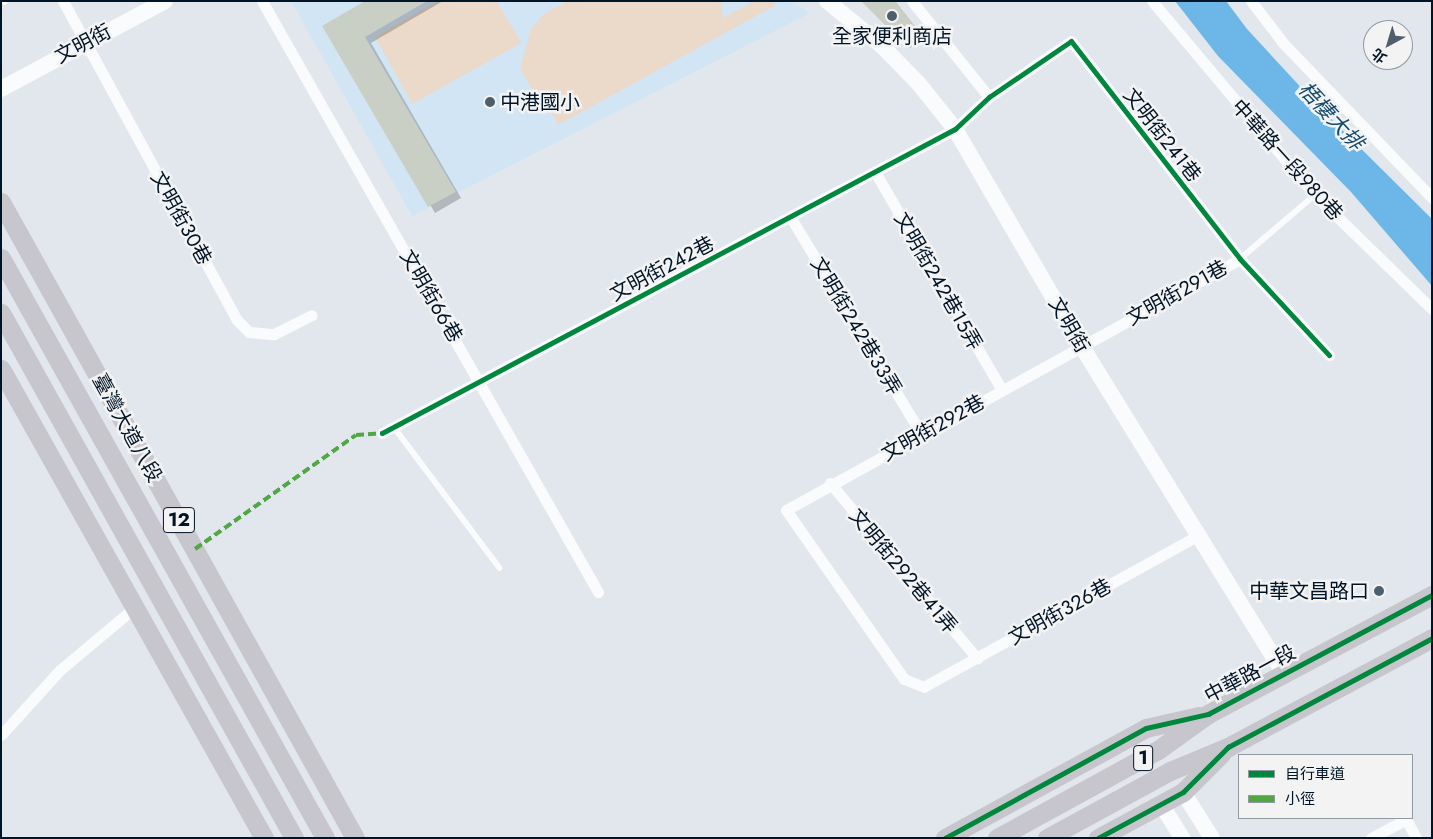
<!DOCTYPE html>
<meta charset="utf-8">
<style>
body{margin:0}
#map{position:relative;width:1433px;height:839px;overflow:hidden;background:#e1e7ed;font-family:Jost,"Noto Sans TC",sans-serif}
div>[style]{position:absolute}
.built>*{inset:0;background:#d2e5f4}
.green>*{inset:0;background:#ebd9ca}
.water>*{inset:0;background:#6cb7e7}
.shadow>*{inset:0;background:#0003}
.building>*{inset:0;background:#c9cfc4}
.lane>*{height:5.5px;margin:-2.75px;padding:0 2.75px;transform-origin:2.75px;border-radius:2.75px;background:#fafbfc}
.street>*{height:11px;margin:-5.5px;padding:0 5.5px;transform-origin:5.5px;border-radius:5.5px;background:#fafbfc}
.secondary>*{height:16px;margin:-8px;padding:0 8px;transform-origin:8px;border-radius:8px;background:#fafbfc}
.primary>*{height:19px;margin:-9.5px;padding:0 9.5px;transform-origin:9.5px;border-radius:9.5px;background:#c7c6cc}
.quiet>*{height:4px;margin-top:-2px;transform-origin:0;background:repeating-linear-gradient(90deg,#4fa844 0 8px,transparent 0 12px)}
.cycleway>*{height:5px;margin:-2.5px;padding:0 2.5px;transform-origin:2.5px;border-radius:2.5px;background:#00873e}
.dots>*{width:14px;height:14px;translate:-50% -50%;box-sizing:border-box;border:2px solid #f3f3f3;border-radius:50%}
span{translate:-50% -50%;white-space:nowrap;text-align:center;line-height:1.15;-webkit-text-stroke:5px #f3f3f3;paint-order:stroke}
.shield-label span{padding:1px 4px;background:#f3f3f3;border:1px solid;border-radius:4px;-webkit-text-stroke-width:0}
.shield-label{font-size:19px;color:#001427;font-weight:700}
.poi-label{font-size:20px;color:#001427}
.left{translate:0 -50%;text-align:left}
.right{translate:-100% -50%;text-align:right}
.street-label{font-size:20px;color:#001427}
.water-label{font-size:21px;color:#144a6c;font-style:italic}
.frame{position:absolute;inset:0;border:2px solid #001427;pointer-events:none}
.legend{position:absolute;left:1238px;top:754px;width:175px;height:65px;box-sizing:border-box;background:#f3f3f3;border:1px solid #929aa1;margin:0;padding:6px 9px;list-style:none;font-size:15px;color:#001427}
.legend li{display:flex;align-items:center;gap:10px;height:25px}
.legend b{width:25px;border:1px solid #929aa1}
.north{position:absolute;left:1363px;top:20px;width:50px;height:50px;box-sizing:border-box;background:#f3f3f3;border:1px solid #929aa1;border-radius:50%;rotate:219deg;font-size:14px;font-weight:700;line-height:20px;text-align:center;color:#001427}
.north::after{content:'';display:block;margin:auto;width:18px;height:22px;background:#4f5e6c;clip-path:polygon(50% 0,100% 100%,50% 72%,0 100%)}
</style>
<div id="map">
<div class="built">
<i style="clip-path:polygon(291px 1px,791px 1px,810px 13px,412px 216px)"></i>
</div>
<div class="green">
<i style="clip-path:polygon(438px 1px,497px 1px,521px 43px,412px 104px,375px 37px)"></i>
<i style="clip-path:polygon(567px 1px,721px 1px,723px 18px,754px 1px,774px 1px,776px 5px,558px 125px,550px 110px,556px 104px,531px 88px,520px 68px,531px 29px,544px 14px)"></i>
</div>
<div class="water">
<i style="clip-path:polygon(1175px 1px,1226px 1px,1247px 29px,1320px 108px,1432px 219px,1432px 286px,1351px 192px,1218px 56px)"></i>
</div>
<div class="shadow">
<i style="clip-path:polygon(367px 1px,443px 1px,371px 43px,461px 198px,435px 213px,324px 26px)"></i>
<i style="clip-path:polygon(863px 1px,895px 1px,924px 38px,910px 48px)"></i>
</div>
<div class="building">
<i style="clip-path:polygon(365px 1px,427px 1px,365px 37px,456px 192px,428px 207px,322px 26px)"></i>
<i style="clip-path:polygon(861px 1px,895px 1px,919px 32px,903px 43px)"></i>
</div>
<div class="lane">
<i style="left:4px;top:1px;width:1px;rotate:45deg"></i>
<i style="left:1240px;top:259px;width:99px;rotate:-40.5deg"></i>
<i style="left:394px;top:427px;width:176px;rotate:53.1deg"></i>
</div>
<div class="street">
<i style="left:63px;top:1px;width:363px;rotate:61.4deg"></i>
<i style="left:237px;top:320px;width:17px;rotate:45deg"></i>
<i style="left:249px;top:332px;width:25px;rotate:5deg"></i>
<i style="left:274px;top:334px;width:42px;rotate:-26.6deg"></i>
<i style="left:262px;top:1px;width:680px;rotate:60.38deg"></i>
<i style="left:912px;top:1px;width:123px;rotate:51.3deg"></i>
<i style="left:1152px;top:1px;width:253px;rotate:50deg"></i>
<i style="left:1315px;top:195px;width:163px;rotate:44.3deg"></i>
<i style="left:1251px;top:1px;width:54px;rotate:52.5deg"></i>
<i style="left:1284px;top:44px;width:214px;rotate:46.1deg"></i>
<i style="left:875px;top:172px;width:252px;rotate:59.8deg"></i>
<i style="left:791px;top:218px;width:253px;rotate:58.9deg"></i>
<i style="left:382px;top:433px;width:649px;rotate:-27.95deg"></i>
<i style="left:955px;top:129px;width:47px;rotate:-43.3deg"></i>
<i style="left:989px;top:97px;width:99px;rotate:-34.3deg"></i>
<i style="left:1071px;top:41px;width:276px;rotate:52.2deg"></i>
<i style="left:1240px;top:259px;width:131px;rotate:47.2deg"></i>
<i style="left:830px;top:483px;width:229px;rotate:50deg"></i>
<i style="left:1197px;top:536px;width:312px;rotate:151.1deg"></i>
<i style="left:924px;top:687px;width:22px;rotate:-158deg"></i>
<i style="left:904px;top:679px;width:206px;rotate:-124.9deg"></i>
<i style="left:786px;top:510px;width:519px;rotate:-28.94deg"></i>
<i style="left:1px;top:735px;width:88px;rotate:-47.8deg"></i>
<i style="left:60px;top:670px;width:98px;rotate:-40deg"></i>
<i style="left:1371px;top:838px;width:40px;rotate:-28deg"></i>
<i style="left:1406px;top:819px;width:21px;rotate:62deg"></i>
</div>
<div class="secondary">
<i style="left:827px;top:1px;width:70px;rotate:39.2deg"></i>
<i style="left:881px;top:45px;width:54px;rotate:45.7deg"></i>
<i style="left:919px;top:84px;width:58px;rotate:51.3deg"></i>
<i style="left:955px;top:129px;width:252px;rotate:59.8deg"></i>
<i style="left:1082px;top:347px;width:383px;rotate:58.3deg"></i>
<i style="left:1px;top:89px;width:186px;rotate:-28.2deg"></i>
<i style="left:1183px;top:792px;width:54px;rotate:57.8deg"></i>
<i style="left:1161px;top:804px;width:40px;rotate:58deg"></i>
</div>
<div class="primary">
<i style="left:1px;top:202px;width:728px;rotate:60.9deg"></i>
<i style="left:1px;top:258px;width:664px;rotate:60.81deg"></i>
<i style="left:1px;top:313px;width:601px;rotate:60.83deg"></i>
<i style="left:1px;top:369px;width:538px;rotate:60.72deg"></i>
<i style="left:945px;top:838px;width:229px;rotate:-28.7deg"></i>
<i style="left:1146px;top:728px;width:54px;rotate:-12.8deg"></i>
<i style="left:997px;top:838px;width:183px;rotate:-28.7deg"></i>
<i style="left:1158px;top:750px;width:62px;rotate:-35.8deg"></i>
<i style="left:1208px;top:714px;width:254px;rotate:-28deg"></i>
<i style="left:1047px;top:838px;width:140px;rotate:-28.6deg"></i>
<i style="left:1170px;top:771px;width:63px;rotate:-22.5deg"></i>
<i style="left:1228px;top:747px;width:231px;rotate:-28.1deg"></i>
<i style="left:1098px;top:838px;width:97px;rotate:-28.4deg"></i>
<i style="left:1183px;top:792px;width:55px;rotate:-45deg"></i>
</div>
<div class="quiet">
<i style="left:195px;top:549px;width:197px;rotate:-35.3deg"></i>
<i style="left:356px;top:435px;width:26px;rotate:-4deg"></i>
</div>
<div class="cycleway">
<i style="left:382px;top:433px;width:649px;rotate:-27.95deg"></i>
<i style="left:955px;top:129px;width:47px;rotate:-43.3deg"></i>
<i style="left:989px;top:97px;width:99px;rotate:-34.3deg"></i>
<i style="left:1071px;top:41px;width:276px;rotate:52.2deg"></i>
<i style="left:1240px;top:259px;width:131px;rotate:47.2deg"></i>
<i style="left:945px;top:838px;width:229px;rotate:-28.7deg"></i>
<i style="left:1146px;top:728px;width:64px;rotate:-12.7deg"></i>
<i style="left:1208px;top:714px;width:254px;rotate:-28deg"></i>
<i style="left:1098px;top:838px;width:97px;rotate:-28.4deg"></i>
<i style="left:1183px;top:792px;width:64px;rotate:-45deg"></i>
<i style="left:1228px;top:747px;width:231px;rotate:-28.1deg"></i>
</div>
<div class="dots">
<i style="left:892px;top:16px;background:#4f5e6c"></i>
<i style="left:490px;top:102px;background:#4f5e6c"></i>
<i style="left:1379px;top:591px;background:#4f5e6c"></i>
</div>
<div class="shield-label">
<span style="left:179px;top:520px">12</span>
<span style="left:1143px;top:758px">1</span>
</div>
<div class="poi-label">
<span style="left:892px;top:36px">全家便利商店</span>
<span class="left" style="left:500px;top:102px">中港國小</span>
<span class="right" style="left:1369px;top:591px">中華文昌路口</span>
</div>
<div class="street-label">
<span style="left:83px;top:44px;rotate:-28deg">文明街</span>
<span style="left:1162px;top:135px;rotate:52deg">文明街241巷</span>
<span style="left:1287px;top:160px;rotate:48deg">中華路一段980巷</span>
<span style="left:181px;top:218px;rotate:61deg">文明街30巷</span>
<span style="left:662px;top:269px;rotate:-28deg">文明街242巷</span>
<span style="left:938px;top:281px;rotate:60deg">文明街242巷15弄</span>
<span style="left:1177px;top:293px;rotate:-29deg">文明街291巷</span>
<span style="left:431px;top:296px;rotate:60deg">文明街66巷</span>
<span style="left:1069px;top:325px;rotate:60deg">文明街</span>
<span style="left:856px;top:326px;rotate:59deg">文明街242巷33弄</span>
<span style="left:127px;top:428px;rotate:61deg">臺灣大道八段</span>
<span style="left:933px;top:428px;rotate:-29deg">文明街292巷</span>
<span style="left:903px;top:571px;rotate:50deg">文明街292巷41弄</span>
<span style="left:1060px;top:612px;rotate:-29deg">文明街326巷</span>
<span style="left:1250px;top:674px;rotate:-28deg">中華路一段</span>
</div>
<div class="water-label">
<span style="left:1331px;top:116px;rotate:47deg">梧棲大排</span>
</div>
<div class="frame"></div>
<ul class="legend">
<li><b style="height:6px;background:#00873e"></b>自行車道</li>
<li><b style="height:6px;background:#4fa844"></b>小徑</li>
</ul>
<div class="north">北</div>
</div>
